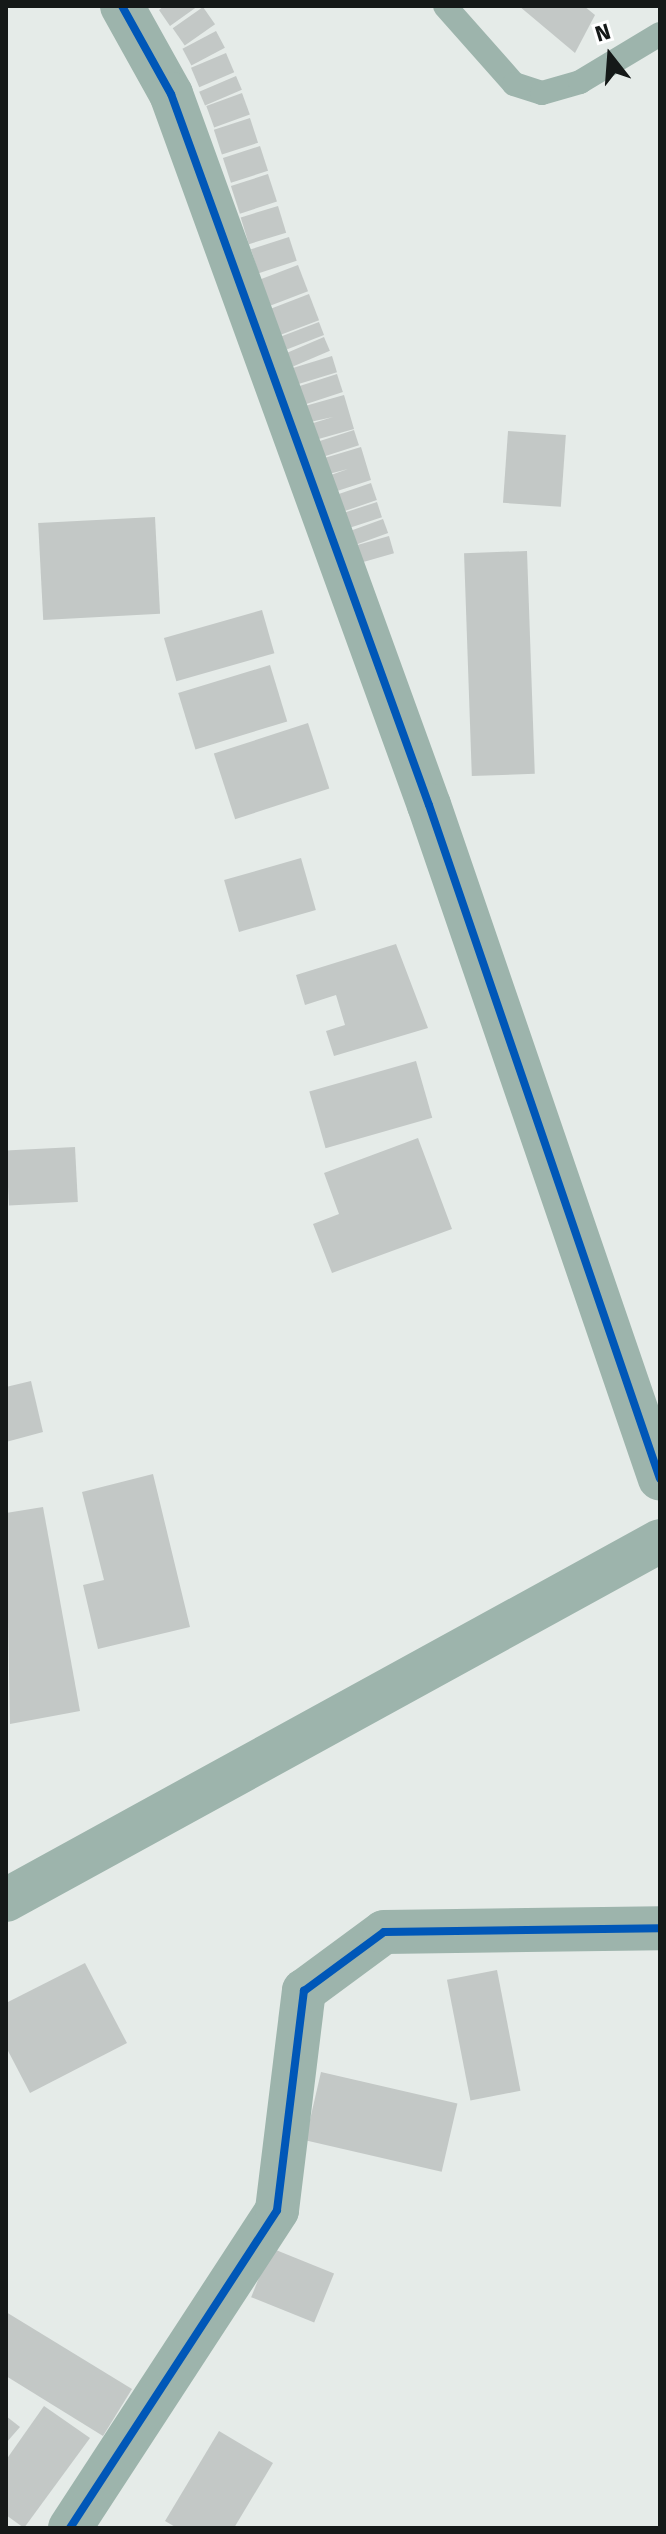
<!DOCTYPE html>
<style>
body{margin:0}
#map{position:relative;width:666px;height:2534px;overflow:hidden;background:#e5ebe8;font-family:"Fira Sans",sans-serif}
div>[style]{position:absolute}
.building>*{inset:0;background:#c3c8c6;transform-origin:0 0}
.lane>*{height:24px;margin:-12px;padding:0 12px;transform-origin:12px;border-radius:12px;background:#9db4ac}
.street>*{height:44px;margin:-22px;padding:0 22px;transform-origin:22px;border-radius:22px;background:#9db4ac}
.cycleway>*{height:8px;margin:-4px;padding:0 4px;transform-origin:4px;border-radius:4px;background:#0057b8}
span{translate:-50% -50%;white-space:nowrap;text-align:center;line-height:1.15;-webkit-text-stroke:7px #fff;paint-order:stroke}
.frame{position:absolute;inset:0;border:8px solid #151918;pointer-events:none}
.north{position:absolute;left:570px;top:16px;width:80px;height:80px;-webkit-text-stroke:6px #fff;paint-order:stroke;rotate:343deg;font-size:22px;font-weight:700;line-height:32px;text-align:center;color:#151918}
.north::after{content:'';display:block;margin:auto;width:28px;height:36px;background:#151918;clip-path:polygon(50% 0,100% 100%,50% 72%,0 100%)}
</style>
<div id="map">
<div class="building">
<i style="clip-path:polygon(164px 6px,198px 6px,170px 26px,159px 10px)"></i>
<i style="clip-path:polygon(519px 6px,584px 6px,595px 15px,575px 53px)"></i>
<i style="left:203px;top:7px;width:21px;height:37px;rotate:55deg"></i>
<i style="left:216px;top:31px;width:19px;height:38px;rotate:62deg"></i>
<i style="left:226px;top:53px;width:21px;height:38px;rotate:67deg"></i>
<i style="left:236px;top:76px;width:15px;height:40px;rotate:67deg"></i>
<i style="left:242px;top:93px;width:23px;height:38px;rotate:70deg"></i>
<i style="left:250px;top:118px;width:26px;height:38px;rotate:72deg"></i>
<i style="left:260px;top:146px;width:26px;height:39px;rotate:72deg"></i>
<i style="left:268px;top:174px;width:29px;height:39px;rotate:72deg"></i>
<i style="left:278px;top:206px;width:28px;height:39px;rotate:73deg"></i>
<i style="left:289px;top:237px;width:25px;height:40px;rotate:72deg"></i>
<i style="left:298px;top:265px;width:28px;height:40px;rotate:69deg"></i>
<i style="left:309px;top:294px;width:28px;height:41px;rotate:69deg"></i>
<i style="left:319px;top:322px;width:14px;height:40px;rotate:69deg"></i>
<i style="left:324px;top:337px;width:15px;height:40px;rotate:67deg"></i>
<i style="left:332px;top:356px;width:17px;height:41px;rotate:73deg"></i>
<i style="left:337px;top:374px;width:19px;height:40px;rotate:72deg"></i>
<i style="clip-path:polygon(344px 395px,354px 429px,315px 440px,310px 424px,333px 417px,310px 422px,305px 406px)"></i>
<i style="left:354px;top:430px;width:16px;height:40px;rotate:72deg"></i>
<i style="left:508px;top:431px;width:58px;height:72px;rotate:4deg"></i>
<i style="clip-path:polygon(361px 447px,371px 480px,331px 493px,325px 477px,348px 469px,325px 475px,321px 459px)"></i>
<i style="left:371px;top:483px;width:18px;height:41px;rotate:71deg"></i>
<i style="left:377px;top:502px;width:16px;height:41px;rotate:72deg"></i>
<i style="left:155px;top:517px;width:97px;height:117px;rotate:87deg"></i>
<i style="left:383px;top:519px;width:15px;height:41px;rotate:70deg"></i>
<i style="left:389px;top:536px;width:18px;height:41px;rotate:74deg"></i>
<i style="left:527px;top:551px;width:223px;height:63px;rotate:88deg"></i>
<i style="left:262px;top:610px;width:45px;height:102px;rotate:74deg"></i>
<i style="left:270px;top:665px;width:59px;height:96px;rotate:73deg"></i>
<i style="left:308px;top:723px;width:69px;height:99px;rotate:72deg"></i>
<i style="left:301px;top:858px;width:54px;height:80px;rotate:74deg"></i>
<i style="clip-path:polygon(396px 944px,428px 1028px,334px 1056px,326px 1031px,345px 1025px,336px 995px,305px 1005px,296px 975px)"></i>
<i style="left:416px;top:1061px;width:59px;height:111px;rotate:74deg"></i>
<i style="clip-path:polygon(418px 1138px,452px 1229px,332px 1273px,313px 1224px,339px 1214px,324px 1173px)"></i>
<i style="left:75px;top:1147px;width:55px;height:69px;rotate:87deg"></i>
<i style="clip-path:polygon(31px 1381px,43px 1432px,6px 1442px,6px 1387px)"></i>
<i style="clip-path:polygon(153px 1474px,190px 1627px,98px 1649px,83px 1585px,104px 1580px,82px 1492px)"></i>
<i style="clip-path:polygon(43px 1507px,80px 1711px,10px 1724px,6px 1513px)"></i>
<i style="clip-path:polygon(85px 1963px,127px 2043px,30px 2093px,6px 2047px,6px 2003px)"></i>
<i style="left:497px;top:1970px;width:123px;height:51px;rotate:79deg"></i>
<i style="left:321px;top:2072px;width:140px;height:70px;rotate:13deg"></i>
<i style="left:271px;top:2248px;width:68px;height:53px;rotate:22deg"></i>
<i style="clip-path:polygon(6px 2312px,132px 2389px,103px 2436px,6px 2376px)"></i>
<i style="clip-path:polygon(44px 2406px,90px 2438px,24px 2528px,6px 2515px,6px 2460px)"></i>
<i style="clip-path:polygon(6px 2416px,20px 2427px,6px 2443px)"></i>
<i style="clip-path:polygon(219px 2431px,273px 2463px,234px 2528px,177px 2528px,165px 2521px)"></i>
</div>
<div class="lane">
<i style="left:445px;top:6px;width:104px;rotate:48.5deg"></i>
<i style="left:514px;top:84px;width:29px;rotate:18deg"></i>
<i style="left:542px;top:93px;width:40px;rotate:-16deg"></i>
<i style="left:580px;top:82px;width:93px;rotate:-31deg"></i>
</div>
<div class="street">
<i style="left:122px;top:6px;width:101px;rotate:60.9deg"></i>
<i style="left:171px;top:94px;width:756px;rotate:70.06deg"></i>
<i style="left:429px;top:805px;width:712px;rotate:71.08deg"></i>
<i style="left:6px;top:1900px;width:746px;rotate:-28.76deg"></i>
<i style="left:70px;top:2528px;width:379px;rotate:-56.9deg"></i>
<i style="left:277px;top:2210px;width:221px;rotate:-83deg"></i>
<i style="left:304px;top:1991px;width:99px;rotate:-36.4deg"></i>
<i style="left:384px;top:1932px;width:276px;rotate:-0.8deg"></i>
</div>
<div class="cycleway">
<i style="left:122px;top:6px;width:101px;rotate:60.9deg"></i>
<i style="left:171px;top:94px;width:756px;rotate:70.06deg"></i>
<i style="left:429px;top:805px;width:712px;rotate:71.08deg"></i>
<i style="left:70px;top:2528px;width:379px;rotate:-56.9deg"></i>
<i style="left:277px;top:2210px;width:221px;rotate:-83deg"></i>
<i style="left:304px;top:1991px;width:99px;rotate:-36.4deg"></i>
<i style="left:384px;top:1932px;width:276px;rotate:-0.8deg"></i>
</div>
<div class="frame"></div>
<div class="north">N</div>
</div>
